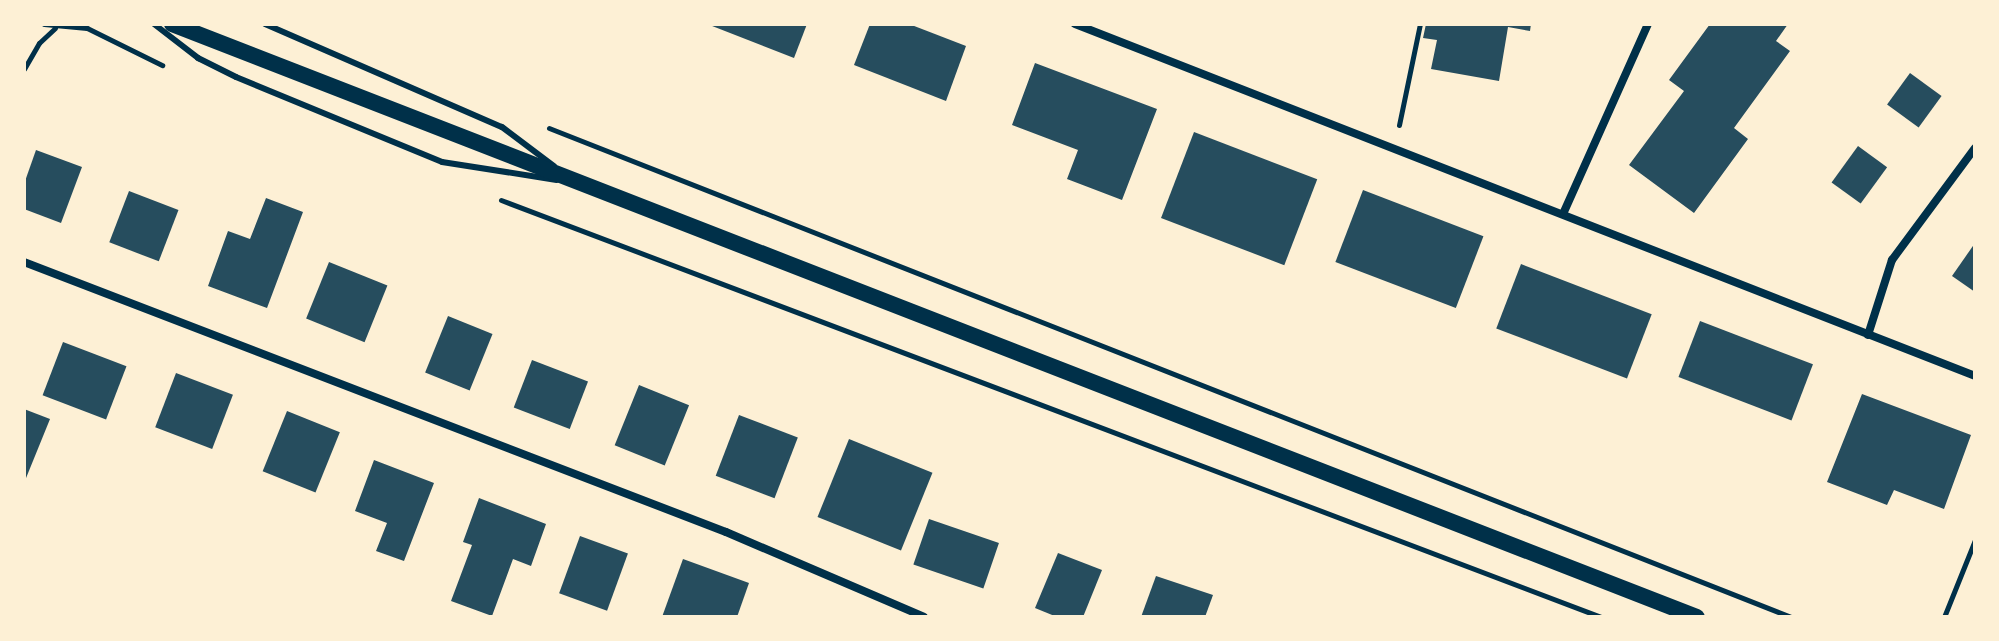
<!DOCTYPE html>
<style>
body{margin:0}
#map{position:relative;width:1999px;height:641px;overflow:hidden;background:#fdf0d5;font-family:Montserrat,sans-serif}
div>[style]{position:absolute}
.building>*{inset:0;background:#264d5e;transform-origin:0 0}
.path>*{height:5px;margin:-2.5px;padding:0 2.5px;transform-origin:2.5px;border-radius:2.5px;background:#003049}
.service>*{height:6px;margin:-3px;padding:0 3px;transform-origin:3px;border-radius:3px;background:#003049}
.minor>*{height:8px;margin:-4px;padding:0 4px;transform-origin:4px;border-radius:4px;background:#003049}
.secondary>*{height:16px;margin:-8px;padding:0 8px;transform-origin:8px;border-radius:8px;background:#003049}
span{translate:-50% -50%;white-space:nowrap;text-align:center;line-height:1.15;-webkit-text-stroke:7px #fdf0d5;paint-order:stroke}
.frame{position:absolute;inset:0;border:26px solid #fdf0d5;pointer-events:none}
</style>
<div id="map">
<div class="building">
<i style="clip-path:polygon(707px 24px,807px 24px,794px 58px)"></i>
<i style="clip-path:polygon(870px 24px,909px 24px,966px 46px,946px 101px,854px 65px)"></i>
<i style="clip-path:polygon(1426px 24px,1531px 24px,1530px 31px,1508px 27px,1499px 81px,1431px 69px,1437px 40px,1423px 38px)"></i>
<i style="clip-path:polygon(1710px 24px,1788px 24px,1776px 41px,1790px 51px,1734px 128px,1748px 139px,1694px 213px,1629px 165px,1684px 91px,1669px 80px)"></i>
<i style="clip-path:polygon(1035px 63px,1157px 109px,1122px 200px,1067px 179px,1078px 150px,1012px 125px)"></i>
<i style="left:1910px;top:73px;width:39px;height:39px;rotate:36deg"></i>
<i style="left:1194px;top:132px;width:132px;height:92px;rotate:21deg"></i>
<i style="left:1858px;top:146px;width:36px;height:45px;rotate:36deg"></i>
<i style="clip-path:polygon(36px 150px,82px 167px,61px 223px,24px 209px,24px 184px)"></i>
<i style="left:1363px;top:190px;width:129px;height:77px;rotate:21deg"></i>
<i style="left:129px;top:191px;width:53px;height:55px;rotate:21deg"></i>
<i style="clip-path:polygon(266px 198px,303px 212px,267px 308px,208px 286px,228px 231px,250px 239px)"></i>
<i style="clip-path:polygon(1975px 243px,1975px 292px,1952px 276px)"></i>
<i style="left:329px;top:262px;width:63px;height:61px;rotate:22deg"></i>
<i style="left:1521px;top:264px;width:140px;height:69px;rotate:21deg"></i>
<i style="left:448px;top:316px;width:48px;height:61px;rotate:22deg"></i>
<i style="left:1700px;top:321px;width:121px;height:60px;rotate:21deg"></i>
<i style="left:63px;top:342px;width:68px;height:57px;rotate:21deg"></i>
<i style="left:532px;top:360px;width:60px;height:51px;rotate:21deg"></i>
<i style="left:176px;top:373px;width:61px;height:58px;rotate:21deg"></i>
<i style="left:639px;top:385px;width:54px;height:65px;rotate:22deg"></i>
<i style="clip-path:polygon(1862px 394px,1971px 435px,1944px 509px,1894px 490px,1887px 505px,1827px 482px)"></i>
<i style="clip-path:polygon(24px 409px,50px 419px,24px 483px)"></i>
<i style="left:287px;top:411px;width:57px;height:65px;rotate:22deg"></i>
<i style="left:739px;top:415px;width:63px;height:65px;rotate:21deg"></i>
<i style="left:849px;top:439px;width:90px;height:84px;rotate:22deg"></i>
<i style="clip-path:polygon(374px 460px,434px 483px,404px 561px,376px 551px,387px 523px,355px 511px)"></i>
<i style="clip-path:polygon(479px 498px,546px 524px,531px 566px,513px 559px,492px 616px,451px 601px,472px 545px,463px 542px)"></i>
<i style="left:929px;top:519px;width:74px;height:48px;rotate:19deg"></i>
<i style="left:580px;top:536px;width:51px;height:61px;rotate:20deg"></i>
<i style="clip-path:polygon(1058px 553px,1102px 570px,1083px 617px,1057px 617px,1035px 608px)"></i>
<i style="clip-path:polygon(683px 559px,749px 583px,737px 617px,662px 617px)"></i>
<i style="clip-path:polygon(1156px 576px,1213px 595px,1205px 617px,1141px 617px)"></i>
</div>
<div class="path">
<i style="left:44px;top:24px;width:43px;rotate:5.3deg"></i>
<i style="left:87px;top:28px;width:84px;rotate:26.3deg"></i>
<i style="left:24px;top:69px;width:30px;rotate:-60deg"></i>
<i style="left:39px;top:43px;width:22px;rotate:-43deg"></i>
<i style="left:1399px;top:125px;width:103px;rotate:-78.3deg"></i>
<i style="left:549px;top:128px;width:1335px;rotate:21.49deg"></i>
<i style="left:501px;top:200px;width:1176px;rotate:20.76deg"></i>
<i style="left:1944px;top:617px;width:83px;rotate:-68.1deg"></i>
</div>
<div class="service">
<i style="left:154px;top:24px;width:56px;rotate:37.7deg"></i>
<i style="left:198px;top:58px;width:42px;rotate:26.6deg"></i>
<i style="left:236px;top:77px;width:223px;rotate:22.4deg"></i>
<i style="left:442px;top:162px;width:116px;rotate:8.9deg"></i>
<i style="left:265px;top:24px;width:258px;rotate:23.5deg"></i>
<i style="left:502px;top:127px;width:65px;rotate:36.9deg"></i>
</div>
<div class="minor">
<i style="left:1075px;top:24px;width:966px;rotate:21.36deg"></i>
<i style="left:1563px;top:214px;width:208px;rotate:-65.9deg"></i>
<i style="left:24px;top:262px;width:752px;rotate:21.04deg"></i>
<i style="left:726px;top:532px;width:215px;rotate:23.2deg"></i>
<i style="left:1868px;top:335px;width:79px;rotate:-72.3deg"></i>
<i style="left:1892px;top:260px;width:139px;rotate:-53.5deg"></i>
</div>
<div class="secondary">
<i style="left:172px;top:24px;width:1636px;rotate:21.25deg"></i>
</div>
<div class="frame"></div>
</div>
